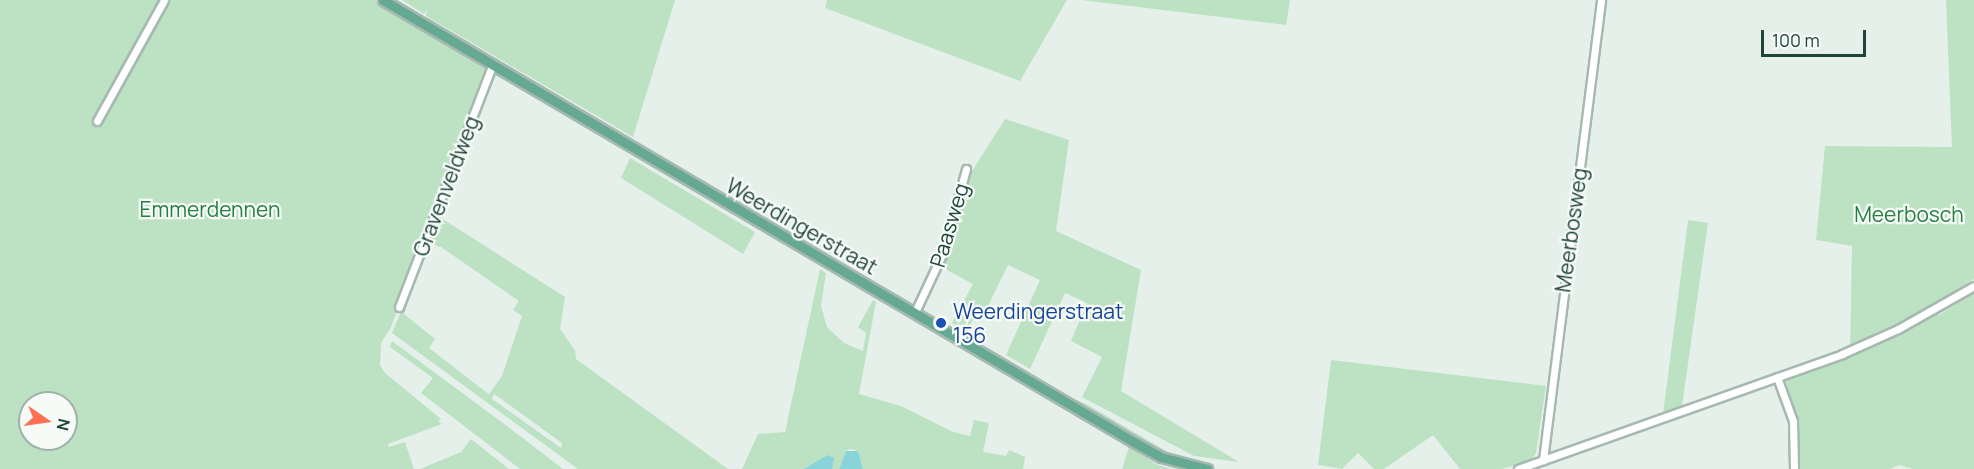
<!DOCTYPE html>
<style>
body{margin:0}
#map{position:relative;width:1974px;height:469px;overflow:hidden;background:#e5f0ea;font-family:Manrope,sans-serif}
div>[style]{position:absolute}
.green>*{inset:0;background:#bce2c3}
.water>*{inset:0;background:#88d4d9}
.roads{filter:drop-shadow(2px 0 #a6b9b1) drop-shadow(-2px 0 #a6b9b1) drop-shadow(0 2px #a6b9b1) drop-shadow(0 -2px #a6b9b1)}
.minor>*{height:7px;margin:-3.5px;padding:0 3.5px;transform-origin:3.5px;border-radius:3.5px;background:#fff}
.major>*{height:9px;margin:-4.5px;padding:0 4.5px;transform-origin:4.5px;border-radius:4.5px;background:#65a992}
.dots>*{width:16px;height:16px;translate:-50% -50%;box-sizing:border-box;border:3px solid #f6fbf8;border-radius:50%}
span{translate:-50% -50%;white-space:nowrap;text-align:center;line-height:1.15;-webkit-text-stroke:4.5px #f6fbf8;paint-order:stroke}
.street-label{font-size:21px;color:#214438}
.park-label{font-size:21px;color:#278042}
.transit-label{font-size:21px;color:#164399}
.left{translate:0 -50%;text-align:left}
.north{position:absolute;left:18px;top:391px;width:60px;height:60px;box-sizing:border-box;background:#f6fbf8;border:2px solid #a1b2ab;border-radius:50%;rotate:103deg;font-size:16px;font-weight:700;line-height:24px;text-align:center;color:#214438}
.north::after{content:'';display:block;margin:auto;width:21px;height:27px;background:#ff7054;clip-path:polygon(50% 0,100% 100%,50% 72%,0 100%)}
.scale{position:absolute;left:1761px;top:30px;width:105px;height:27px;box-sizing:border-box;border:3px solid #214438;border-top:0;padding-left:8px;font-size:18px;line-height:21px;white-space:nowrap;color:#214438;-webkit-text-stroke:4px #f6fbf8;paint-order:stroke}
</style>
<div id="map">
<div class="green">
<i style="clip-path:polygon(evenodd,0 0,376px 0,486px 65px,484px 67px,445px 45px,488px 71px,391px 327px,381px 343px,380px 365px,385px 373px,441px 419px,438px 421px,442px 424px,388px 444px,389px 447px,405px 442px,414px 469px,0 469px,0 0,30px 403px,66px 403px,66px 439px,30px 439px,30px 403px)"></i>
<i style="clip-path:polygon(402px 0,675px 0,633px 137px,426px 16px,427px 9px,424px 14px)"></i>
<i style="clip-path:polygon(827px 0,1067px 0,1020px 81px,825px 8px)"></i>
<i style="clip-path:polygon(1081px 0,1290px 0,1286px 25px)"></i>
<i style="clip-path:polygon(1946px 0,1974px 0,1974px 279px,1935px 303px,1939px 315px,1974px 293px,1974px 469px,1913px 469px,1899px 465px,1890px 469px,1797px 469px,1799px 425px,1786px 382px,1790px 377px,1850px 355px,1852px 246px,1816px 240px,1825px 146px,1952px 147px)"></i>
<i style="clip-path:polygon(428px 18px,629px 137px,627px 139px,431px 24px)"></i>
<i style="clip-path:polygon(1005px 119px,1069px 140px,1056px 231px,1141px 270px,1121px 391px,1239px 462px,1194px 456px,1082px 397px,1102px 357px,1071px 341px,1087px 303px,1065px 293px,1030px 369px,1006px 355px,1040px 280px,1008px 265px,986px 310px,979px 308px,967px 331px,952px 323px,973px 284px,941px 267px,967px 179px)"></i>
<i style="clip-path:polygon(630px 158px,755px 232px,743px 254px,621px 178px)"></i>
<i style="clip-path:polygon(evenodd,438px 216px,565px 297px,560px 329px,575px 350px,576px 359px,728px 469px,578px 469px,392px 333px,404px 304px,407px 305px,404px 314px,435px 339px,429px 348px,486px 392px,489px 394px,502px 376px,522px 316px,513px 310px,519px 301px,441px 247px,427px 243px,438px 216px,494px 394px,562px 443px,561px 448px,492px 399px,494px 394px)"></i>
<i style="clip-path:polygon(1688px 220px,1708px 223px,1682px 406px,1663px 414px)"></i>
<i style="clip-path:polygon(820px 269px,826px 273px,821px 306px,827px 327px,844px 343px,863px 351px,866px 333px,858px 327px,873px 300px,876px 302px,859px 394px,901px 406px,953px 432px,970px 436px,974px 420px,989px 423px,983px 452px,1006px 456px,1009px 450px,1025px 457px,1023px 469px,863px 469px,858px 451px,850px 449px,846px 451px,839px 469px,832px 469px,827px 455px,804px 469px,742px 469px,758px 434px,785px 432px)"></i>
<i style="clip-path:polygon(392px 341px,507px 426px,563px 469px,520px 469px,421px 393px,433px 378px,390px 347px)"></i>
<i style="clip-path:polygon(1331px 360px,1546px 386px,1536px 453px,1531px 460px,1502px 469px,1460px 469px,1433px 435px,1384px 469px,1374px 469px,1358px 453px,1342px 469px,1318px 465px)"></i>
<i style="clip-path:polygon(1058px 392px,1088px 405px,1178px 458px,1146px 444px)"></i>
<i style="clip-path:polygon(471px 439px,509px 469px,420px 469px,461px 452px)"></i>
<i style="clip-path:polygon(1129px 447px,1156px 464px,1171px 469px,1122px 469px)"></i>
</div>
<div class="water">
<i style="clip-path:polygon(846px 451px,858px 451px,863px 469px,839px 469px)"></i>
<i style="clip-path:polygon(827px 455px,834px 458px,832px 469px,804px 469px)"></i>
</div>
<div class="roads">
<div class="minor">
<i style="left:97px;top:121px;width:138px;rotate:-61deg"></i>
<i style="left:399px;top:307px;width:261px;rotate:-68.9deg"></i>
<i style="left:915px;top:312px;width:68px;rotate:-64.9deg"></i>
<i style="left:944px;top:250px;width:84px;rotate:-74.8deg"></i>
<i style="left:1777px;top:377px;width:47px;rotate:70deg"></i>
<i style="left:1793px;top:421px;width:48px;rotate:88.8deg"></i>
<i style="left:1543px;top:460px;width:464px;rotate:-82.8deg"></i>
<i style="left:1518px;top:469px;width:344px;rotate:-19.5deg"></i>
<i style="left:1842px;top:354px;width:61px;rotate:-24.1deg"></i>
<i style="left:1898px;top:329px;width:87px;rotate:-29.5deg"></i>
</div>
<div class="major">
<i style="left:383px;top:0;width:869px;rotate:30.49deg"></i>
<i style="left:1132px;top:441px;width:33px;rotate:29deg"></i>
<i style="left:1161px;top:457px;width:48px;rotate:14.6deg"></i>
</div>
</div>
<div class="dots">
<i style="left:941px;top:323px;background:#1a4fb4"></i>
</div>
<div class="street-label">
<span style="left:446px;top:186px;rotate:-69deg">Gravenveldweg</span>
<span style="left:949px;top:225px;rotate:-73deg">Paasweg</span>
<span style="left:802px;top:226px;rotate:30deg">Weerdingerstraat</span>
<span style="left:1571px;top:230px;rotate:-82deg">Meerbosweg</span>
</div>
<div class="park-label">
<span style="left:210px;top:209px">Emmerdennen</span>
<span style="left:1909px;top:214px">Meerbosch</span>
</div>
<div class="transit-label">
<span class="left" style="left:953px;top:323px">Weerdingerstraat<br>156</span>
</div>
<div class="north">N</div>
<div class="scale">100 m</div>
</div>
